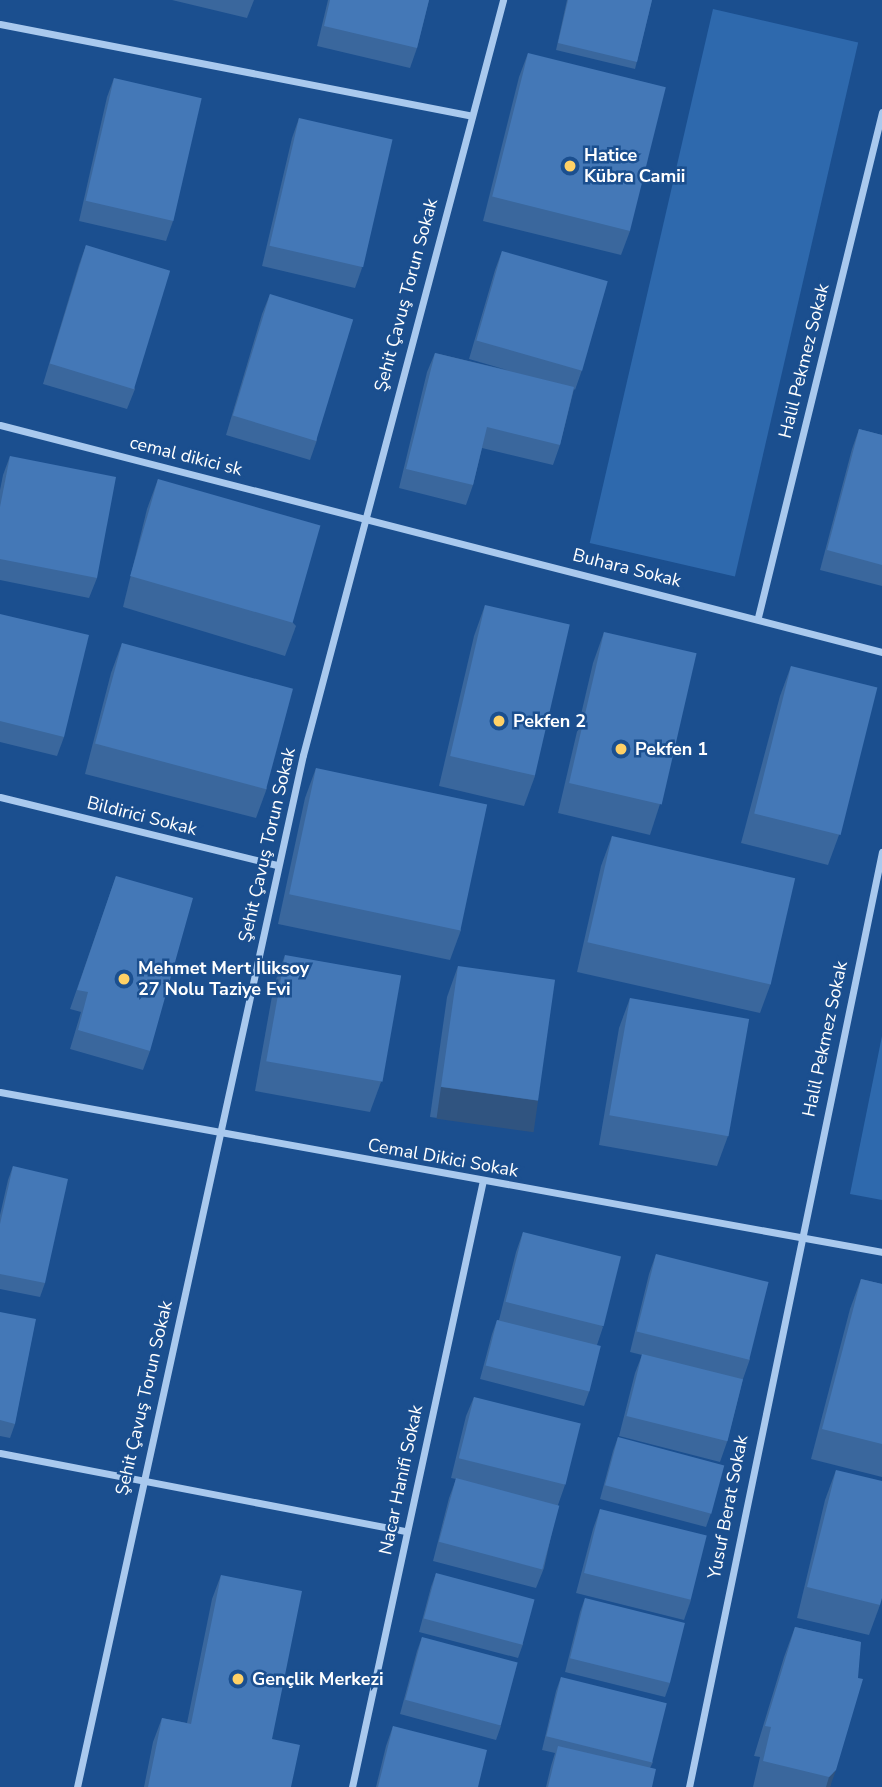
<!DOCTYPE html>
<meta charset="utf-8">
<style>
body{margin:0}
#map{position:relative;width:882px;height:1787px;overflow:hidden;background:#1b4f8f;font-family:"Nunito Sans",sans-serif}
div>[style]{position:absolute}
.green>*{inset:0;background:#2e69ad;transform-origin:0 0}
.minor>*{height:7px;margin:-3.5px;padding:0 3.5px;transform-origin:3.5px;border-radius:3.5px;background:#a9c9ee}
.wall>*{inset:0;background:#3a679d}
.shaded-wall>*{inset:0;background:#305480;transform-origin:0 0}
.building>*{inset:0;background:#4478b7;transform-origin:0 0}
.dots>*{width:19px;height:19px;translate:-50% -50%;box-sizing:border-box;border:4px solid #1b4f8f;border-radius:50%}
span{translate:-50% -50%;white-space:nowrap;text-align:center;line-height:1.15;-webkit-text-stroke:5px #1b4f8f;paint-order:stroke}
.poi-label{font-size:18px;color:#fff;font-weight:700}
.left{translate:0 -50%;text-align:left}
.street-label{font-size:18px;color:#fff}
</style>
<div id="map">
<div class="green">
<i style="left:713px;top:9px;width:149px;height:548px;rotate:13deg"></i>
<i style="clip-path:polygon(882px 1036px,882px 1200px,850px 1194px)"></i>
</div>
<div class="minor">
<i style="left:0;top:24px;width:478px;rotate:11deg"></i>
<i style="left:0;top:425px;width:911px;rotate:14.43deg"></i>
<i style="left:758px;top:617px;width:520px;rotate:-76.2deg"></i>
<i style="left:0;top:797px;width:285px;rotate:13.8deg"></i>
<i style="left:0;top:1092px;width:896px;rotate:10.28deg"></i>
<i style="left:0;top:1453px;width:413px;rotate:10.9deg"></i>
<i style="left:77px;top:1787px;width:1056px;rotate:-77.65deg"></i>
<i style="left:303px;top:755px;width:781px;rotate:-75.16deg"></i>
<i style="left:352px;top:1787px;width:621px;rotate:-77.82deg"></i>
<i style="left:689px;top:1787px;width:955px;rotate:-78.34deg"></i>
</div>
<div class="wall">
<i style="clip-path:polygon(172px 0,254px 0,247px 18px)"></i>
<i style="clip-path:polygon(328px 0,429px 0,417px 48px,410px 68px,317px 46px)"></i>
<i style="clip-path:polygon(567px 0,652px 0,635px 69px,556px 50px)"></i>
<i style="clip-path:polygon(528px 53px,630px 231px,621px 255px,483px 221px,519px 77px)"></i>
<i style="clip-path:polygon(114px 78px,173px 221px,166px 241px,79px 221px,107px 97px)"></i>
<i style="clip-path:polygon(299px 118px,362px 268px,355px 288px,262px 266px,292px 138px)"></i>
<i style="clip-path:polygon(86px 245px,135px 389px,127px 409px,43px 384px,79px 265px)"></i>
<i style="clip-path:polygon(502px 251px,582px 370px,575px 390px,574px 389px,560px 445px,553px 465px,482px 448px,473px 485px,466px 505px,399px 488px,427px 372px,435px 353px,507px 370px,469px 359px,495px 270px)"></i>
<i style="clip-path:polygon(270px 294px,317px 440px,310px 460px,226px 435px,262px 314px)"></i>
<i style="clip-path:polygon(859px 429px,882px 435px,882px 586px,820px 570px,852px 449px)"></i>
<i style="clip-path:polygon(10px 456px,97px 578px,89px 598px,0 580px,0 490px,3px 475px)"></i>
<i style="clip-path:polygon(158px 479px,296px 626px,285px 656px,123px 607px,147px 509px)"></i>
<i style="clip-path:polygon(485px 605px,535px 776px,524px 806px,439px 786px,474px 636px)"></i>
<i style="clip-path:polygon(0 614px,64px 737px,57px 756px,0 742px)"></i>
<i style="clip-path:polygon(604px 632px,660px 804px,650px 835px,558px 813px,593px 663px)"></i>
<i style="clip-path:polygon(122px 643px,267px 788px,256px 818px,85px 774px,111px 673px)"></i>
<i style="clip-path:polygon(791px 666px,839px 835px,828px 865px,741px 843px,780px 696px)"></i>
<i style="clip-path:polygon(316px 768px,461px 930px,450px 960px,278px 924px,305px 798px)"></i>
<i style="clip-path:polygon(612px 836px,771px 983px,760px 1013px,577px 972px,601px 866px)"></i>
<i style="clip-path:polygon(116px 876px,150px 1051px,143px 1070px,70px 1049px,81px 1012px,70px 1009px)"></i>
<i style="clip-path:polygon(285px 955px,381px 1082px,370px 1112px,255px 1091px,274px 985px)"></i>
<i style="clip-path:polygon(458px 966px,538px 1100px,527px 1130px,430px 1117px,447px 997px)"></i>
<i style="clip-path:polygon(630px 998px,728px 1136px,717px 1166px,599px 1145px,619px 1028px)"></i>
<i style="clip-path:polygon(13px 1166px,45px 1283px,40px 1297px,0 1289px,0 1215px,8px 1180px)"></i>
<i style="clip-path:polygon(523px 1232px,603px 1327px,597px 1345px,589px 1392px,584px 1406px,480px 1379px,492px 1334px,497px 1320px,499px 1320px,516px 1252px)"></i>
<i style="clip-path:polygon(656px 1254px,750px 1359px,743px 1379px,727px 1442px,720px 1462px,619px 1436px,635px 1373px,642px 1355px,630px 1352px,649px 1274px)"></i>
<i style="clip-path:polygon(861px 1279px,882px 1284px,882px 1477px,811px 1459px,850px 1309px)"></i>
<i style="clip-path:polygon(0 1312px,15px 1424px,10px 1438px,0 1436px)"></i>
<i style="clip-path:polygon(474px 1397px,565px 1485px,558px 1505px,544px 1568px,536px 1588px,433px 1561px,449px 1498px,456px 1479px,451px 1478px,466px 1416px)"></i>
<i style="clip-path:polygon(618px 1437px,711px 1513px,706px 1527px,600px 1499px,613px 1451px)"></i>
<i style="clip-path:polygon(836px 1470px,880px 1605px,869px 1635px,797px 1618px,825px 1500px)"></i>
<i style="clip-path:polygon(600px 1509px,691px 1600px,684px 1620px,576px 1593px,593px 1529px)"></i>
<i style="clip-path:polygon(436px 1573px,523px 1644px,518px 1658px,419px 1632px,431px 1587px)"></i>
<i style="clip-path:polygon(221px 1575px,272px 1739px,291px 1787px,144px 1787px,153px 1742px,162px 1718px,187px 1723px,212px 1599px)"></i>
<i style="clip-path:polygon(585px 1598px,670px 1683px,665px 1697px,565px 1672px,580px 1612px)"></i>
<i style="clip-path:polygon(795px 1627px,861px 1642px,830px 1787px,753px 1787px,760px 1757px,754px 1756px,784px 1657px)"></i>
<i style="clip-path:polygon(422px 1637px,501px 1726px,496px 1740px,400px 1714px,417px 1651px)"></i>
<i style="clip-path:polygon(561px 1677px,653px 1762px,650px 1768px,652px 1787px,546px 1787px,551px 1766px,555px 1753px,542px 1750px,556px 1691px)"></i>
<i style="clip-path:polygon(393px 1726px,478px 1787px,376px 1787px,386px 1746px)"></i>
</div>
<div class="shaded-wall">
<i style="left:441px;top:1087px;width:98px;height:32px;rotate:8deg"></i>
<i style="clip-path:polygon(836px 1770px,830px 1787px,826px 1787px,829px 1777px)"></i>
</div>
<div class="building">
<i style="clip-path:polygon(330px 0,429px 0,417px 48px,324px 26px)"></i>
<i style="clip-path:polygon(568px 0,652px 0,637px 62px,558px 43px)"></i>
<i style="left:528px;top:53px;width:142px;height:148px;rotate:14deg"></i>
<i style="left:114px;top:78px;width:90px;height:126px;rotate:13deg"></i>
<i style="left:299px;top:118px;width:96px;height:131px;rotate:13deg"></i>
<i style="left:86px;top:245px;width:88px;height:124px;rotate:17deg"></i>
<i style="left:502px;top:251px;width:110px;height:93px;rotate:16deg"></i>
<i style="left:270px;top:294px;width:87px;height:127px;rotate:17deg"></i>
<i style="clip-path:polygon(435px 353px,574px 387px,560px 445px,487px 427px,473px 485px,406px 469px)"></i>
<i style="clip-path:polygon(859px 429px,882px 435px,882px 565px,827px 550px)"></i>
<i style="clip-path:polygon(10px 456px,116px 477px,97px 578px,0 559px,0 507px)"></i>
<i style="left:158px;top:479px;width:169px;height:101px;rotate:16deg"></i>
<i style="left:485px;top:605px;width:87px;height:155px;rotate:13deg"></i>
<i style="clip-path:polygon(0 614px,89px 635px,64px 737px,0 721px)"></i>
<i style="left:604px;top:632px;width:95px;height:155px;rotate:13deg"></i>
<i style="left:122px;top:643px;width:177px;height:104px;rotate:15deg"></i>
<i style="left:791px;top:666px;width:89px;height:152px;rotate:14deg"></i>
<i style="left:316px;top:768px;width:175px;height:129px;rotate:12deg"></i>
<i style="left:612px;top:836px;width:188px;height:109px;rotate:13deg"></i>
<i style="clip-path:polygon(116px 876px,193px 898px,150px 1051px,78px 1030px,88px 992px,77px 990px)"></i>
<i style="left:285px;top:955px;width:118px;height:108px;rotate:10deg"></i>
<i style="left:458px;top:966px;width:98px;height:122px;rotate:8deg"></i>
<i style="left:630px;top:998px;width:121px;height:119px;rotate:10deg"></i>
<i style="clip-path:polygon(13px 1166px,68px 1179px,45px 1283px,0 1274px,0 1224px)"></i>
<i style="left:523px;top:1232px;width:101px;height:72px;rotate:14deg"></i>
<i style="left:656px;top:1254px;width:116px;height:80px;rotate:14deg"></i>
<i style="clip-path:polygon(861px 1279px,882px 1284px,882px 1444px,822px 1429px)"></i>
<i style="clip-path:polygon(0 1312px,36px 1319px,15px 1424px,0 1420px)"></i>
<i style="left:497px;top:1320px;width:107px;height:47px;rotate:14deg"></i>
<i style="left:642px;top:1354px;width:104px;height:64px;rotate:14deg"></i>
<i style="left:474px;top:1397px;width:110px;height:63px;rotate:14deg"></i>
<i style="left:618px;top:1437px;width:110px;height:50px;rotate:15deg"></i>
<i style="clip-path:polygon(836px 1470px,882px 1481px,882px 1598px,880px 1605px,807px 1587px)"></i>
<i style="left:456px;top:1478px;width:107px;height:66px;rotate:15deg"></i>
<i style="left:600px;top:1509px;width:110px;height:66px;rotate:14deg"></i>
<i style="left:436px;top:1573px;width:102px;height:47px;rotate:15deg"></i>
<i style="clip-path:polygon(221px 1575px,302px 1591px,272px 1739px,300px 1745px,291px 1787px,148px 1787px,162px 1718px,191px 1724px)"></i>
<i style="left:585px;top:1598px;width:103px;height:62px;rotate:14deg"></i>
<i style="clip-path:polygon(795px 1627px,861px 1642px,858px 1678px,863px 1679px,836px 1770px,829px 1777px,763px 1761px,771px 1727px,765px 1726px)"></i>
<i style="left:422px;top:1637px;width:99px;height:65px;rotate:15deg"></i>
<i style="left:561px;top:1677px;width:109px;height:61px;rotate:14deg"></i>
<i style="clip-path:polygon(393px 1726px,487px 1750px,478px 1787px,378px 1787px)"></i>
<i style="clip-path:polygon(558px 1746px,656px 1769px,652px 1787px,548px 1787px)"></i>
</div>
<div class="dots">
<i style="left:570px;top:166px;background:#ffd166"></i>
<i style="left:499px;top:721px;background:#ffd166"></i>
<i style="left:621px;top:749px;background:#ffd166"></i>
<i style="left:124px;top:979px;background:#ffd166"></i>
<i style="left:238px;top:1679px;background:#ffd166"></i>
</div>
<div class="poi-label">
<span class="left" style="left:584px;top:166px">Hatice<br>Kübra Camii</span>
<span class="left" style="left:513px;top:721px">Pekfen 2</span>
<span class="left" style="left:635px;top:749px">Pekfen 1</span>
<span class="left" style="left:138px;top:979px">Mehmet Mert İliksoy<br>27 Nolu Taziye Evi</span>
<span class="left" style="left:252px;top:1679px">Gençlik Merkezi</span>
</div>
<div class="street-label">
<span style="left:406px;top:295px;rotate:-75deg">Şehit Çavuş Torun Sokak</span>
<span style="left:804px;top:361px;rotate:-76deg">Halil Pekmez Sokak</span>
<span style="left:186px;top:456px;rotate:14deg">cemal dikici sk</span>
<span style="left:627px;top:568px;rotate:14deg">Buhara Sokak</span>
<span style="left:142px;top:816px;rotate:14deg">Bildirici Sokak</span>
<span style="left:267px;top:845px;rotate:-77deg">Şehit Çavuş Torun Sokak</span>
<span style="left:825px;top:1039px;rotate:-78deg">Halil Pekmez Sokak</span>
<span style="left:443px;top:1158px;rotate:10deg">Cemal Dikici Sokak</span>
<span style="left:144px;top:1398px;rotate:-77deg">Şehit Çavuş Torun Sokak</span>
<span style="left:401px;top:1480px;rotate:-78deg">Nacar Hanifi Sokak</span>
<span style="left:728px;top:1507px;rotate:-79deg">Yusuf Berat Sokak</span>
</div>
</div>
